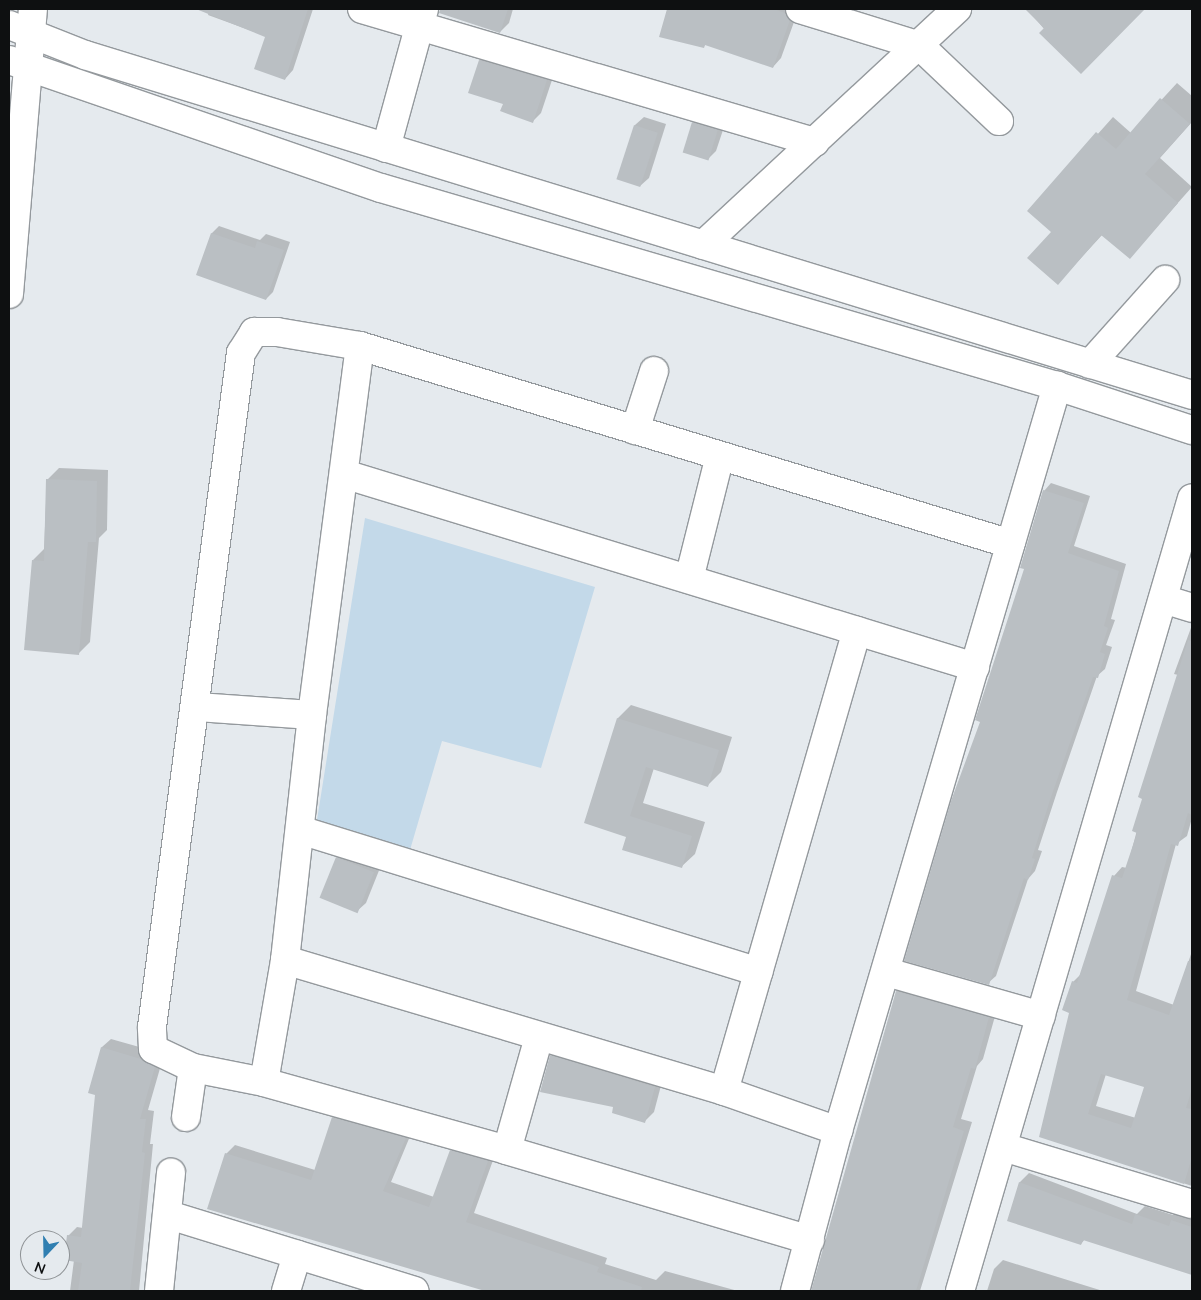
<!DOCTYPE html>
<style>
body{margin:0}
#map{position:relative;width:1201px;height:1300px;overflow:hidden;background:#e5eaee;font-family:Mulish,sans-serif}
div>[style]{position:absolute}
.green>*{inset:0;background:#c3d9e9}
.shadow>*{inset:0;background:#0003}
.building>*{inset:0;background:#babfc3;transform-origin:0 0}
.roads{filter:drop-shadow(1px 0 #94999d) drop-shadow(-1px 0 #94999d) drop-shadow(0 1px #94999d) drop-shadow(0 -1px #94999d)}
.minor>*{height:28px;margin:-14px;padding:0 14px;transform-origin:14px;border-radius:14px;background:#fff}
.tertiary>*{height:28px;margin:-14px;padding:0 14px;transform-origin:14px;border-radius:14px;background:#fff}
.secondary>*{height:28px;margin:-14px;padding:0 14px;transform-origin:14px;border-radius:14px;background:#fff}
span{translate:-50% -50%;white-space:nowrap;text-align:center;line-height:1.15;-webkit-text-stroke:4.5px #e5eaee;paint-order:stroke}
.frame{position:absolute;inset:0;border:10px solid #0e1011;pointer-events:none}
.north{position:absolute;left:20px;top:1230px;width:50px;height:50px;box-sizing:border-box;background:#e5eaee;border:1px solid #8f9396;border-radius:50%;rotate:201deg;font-size:14px;font-weight:700;line-height:20px;text-align:center;color:#0e1011}
.north::after{content:'';display:block;margin:auto;width:18px;height:22px;background:#307fb1;clip-path:polygon(50% 0,100% 100%,50% 72%,0 100%)}
</style>
<div id="map">
<div class="green">
<i style="clip-path:polygon(365px 518px,595px 587px,541px 768px,442px 741px,410px 850px,317px 820px)"></i>
</div>
<div class="shadow">
<i style="clip-path:polygon(210px 9px,313px 9px,293px 70px,285px 79px,266px 36px,208px 15px)"></i>
<i style="clip-path:polygon(483px 9px,513px 9px,509px 23px,500px 32px,479px 25px)"></i>
<i style="clip-path:polygon(668px 9px,796px 9px,798px 11px,781px 58px,773px 67px,706px 44px,703px 47px,661px 36px)"></i>
<i style="clip-path:polygon(1027px 9px,1143px 9px,1081px 72px)"></i>
<i style="clip-path:polygon(489px 51px,555px 71px,541px 113px,532px 122px,505px 104px,470px 92px,480px 60px)"></i>
<i style="clip-path:polygon(1177px 83px,1192px 96px,1192px 122px,1160px 158px,1192px 187px,1130px 257px,1103px 234px,1058px 283px,1053px 232px,1029px 211px,1113px 117px,1131px 133px)"></i>
<i style="clip-path:polygon(701px 114px,726px 121px,716px 151px,707px 160px,693px 123px)"></i>
<i style="clip-path:polygon(644px 117px,666px 124px,649px 178px,640px 186px,635px 125px)"></i>
<i style="clip-path:polygon(219px 226px,260px 240px,266px 234px,290px 242px,273px 292px,266px 299px,198px 274px,212px 233px)"></i>
<i style="clip-path:polygon(59px 468px,108px 470px,107px 530px,99px 538px,90px 642px,79px 653px,33px 560px,44px 549px,47px 480px)"></i>
<i style="clip-path:polygon(1051px 483px,1090px 496px,1074px 546px,1126px 564px,1111px 619px,1115px 620px,1106px 645px,1112px 647px,1105px 669px,1097px 676px,1057px 792px,1038px 850px,1042px 851px,1035px 871px,1028px 879px,996px 976px,988px 983px,982px 721px,1026px 569px,1044px 491px)"></i>
<i style="clip-path:polygon(evenodd,1192px 625px,1192px 818px,1187px 836px,1176px 844px,1136px 991px,1174px 1005px,1192px 951px,1192px 1186px,1040px 1136px,1070px 1012px,1073px 982px,1081px 974px,1114px 876px,1122px 867px,1127px 868px,1178px 675px,1174px 674px,1192px 625px,1106px 1074px,1145px 1086px,1136px 1118px,1096px 1106px,1106px 1074px)"></i>
<i style="clip-path:polygon(631px 705px,732px 737px,721px 772px,708px 785px,654px 768px,643px 803px,705px 822px,695px 854px,681px 867px,628px 836px,585px 822px,618px 718px)"></i>
<i style="clip-path:polygon(346px 849px,382px 863px,366px 903px,357px 911px,337px 858px)"></i>
<i style="clip-path:polygon(905px 983px,997px 1009px,983px 1059px,977px 1066px,961px 1119px,972px 1122px,920px 1291px,812px 1291px,897px 991px)"></i>
<i style="clip-path:polygon(111px 1039px,150px 1050px,163px 1058px,148px 1110px,154px 1111px,150px 1144px,153px 1144px,139px 1291px,70px 1291px,74px 1260px,68px 1236px,77px 1227px,83px 1228px,102px 1047px)"></i>
<i style="clip-path:polygon(560px 1047px,663px 1078px,654px 1112px,645px 1121px,615px 1106px,551px 1056px)"></i>
<i style="clip-path:polygon(342px 1109px,413px 1129px,391px 1182px,434px 1197px,451px 1151px,460px 1142px,496px 1152px,474px 1213px,607px 1258px,605px 1264px,656px 1280px,665px 1271px,738px 1291px,489px 1291px,416px 1268px,226px 1154px,235px 1145px,315px 1170px,333px 1118px)"></i>
<i style="clip-path:polygon(1029px 1173px,1137px 1214px,1145px 1206px,1173px 1215px,1183px 1206px,1192px 1208px,1192px 1274px,1085px 1239px,1081px 1244px,1008px 1220px,1020px 1182px)"></i>
<i style="clip-path:polygon(1003px 1260px,1103px 1291px,987px 1291px,994px 1269px)"></i>
</div>
<div class="building">
<i style="clip-path:polygon(196px 9px,308px 9px,285px 80px,254px 69px,265px 37px)"></i>
<i style="clip-path:polygon(440px 9px,508px 9px,500px 33px,439px 13px)"></i>
<i style="clip-path:polygon(667px 9px,774px 9px,785px 13px,790px 20px,773px 68px,705px 45px,704px 48px,659px 37px)"></i>
<i style="clip-path:polygon(1025px 9px,1145px 9px,1081px 74px,1039px 33px,1044px 28px)"></i>
<i style="clip-path:polygon(479px 60px,547px 80px,533px 123px,500px 111px,503px 104px,468px 93px)"></i>
<i style="clip-path:polygon(1160px 98px,1190px 124px,1145px 174px,1178px 203px,1130px 259px,1101px 235px,1058px 285px,1027px 258px,1051px 232px,1027px 211px,1096px 132px,1116px 149px)"></i>
<i style="left:692px;top:122px;width:27px;height:32px;rotate:17deg"></i>
<i style="left:634px;top:125px;width:25px;height:57px;rotate:18deg"></i>
<i style="clip-path:polygon(211px 233px,255px 248px,257px 241px,284px 250px,266px 300px,196px 275px)"></i>
<i style="clip-path:polygon(46px 479px,97px 481px,96px 542px,88px 542px,79px 655px,24px 650px,32px 560px,44px 561px)"></i>
<i style="clip-path:polygon(1043px 490px,1084px 503px,1068px 553px,1119px 571px,1104px 626px,1108px 628px,1100px 652px,1105px 654px,1098px 678px,1093px 677px,1050px 800px,1032px 858px,1035px 859px,1028px 880px,1024px 878px,989px 985px,904px 961px,951px 801px,980px 722px,975px 720px,1024px 569px,1020px 568px)"></i>
<i style="clip-path:polygon(evenodd,1188px 640px,1192px 641px,1192px 815px,1188px 813px,1178px 846px,1171px 844px,1127px 1000px,1169px 1015px,1188px 961px,1192px 961px,1192px 1089px,1186px 1108px,1192px 1109px,1192px 1157px,1184px 1184px,1039px 1137px,1069px 1013px,1062px 1010px,1072px 981px,1077px 983px,1112px 875px,1122px 878px,1137px 833px,1132px 831px,1142px 799px,1138px 797px,1188px 640px,1101px 1074px,1144px 1087px,1131px 1128px,1088px 1114px,1101px 1074px)"></i>
<i style="clip-path:polygon(617px 718px,719px 750px,708px 787px,646px 767px,630px 816px,692px 836px,682px 868px,622px 850px,626px 837px,584px 823px)"></i>
<i style="left:336px;top:857px;width:41px;height:44px;rotate:22deg"></i>
<i style="clip-path:polygon(896px 991px,989px 1017px,975px 1069px,971px 1068px,953px 1127px,964px 1131px,916px 1291px,811px 1291px)"></i>
<i style="clip-path:polygon(101px 1047px,141px 1059px,155px 1067px,140px 1119px,146px 1119px,142px 1152px,145px 1153px,130px 1291px,78px 1291px,82px 1263px,64px 1260px,67px 1235px,81px 1237px,95px 1095px,88px 1093px)"></i>
<i style="clip-path:polygon(550px 1055px,655px 1087px,645px 1123px,612px 1113px,613px 1107px,540px 1092px)"></i>
<i style="clip-path:polygon(332px 1117px,406px 1138px,383px 1191px,429px 1207px,450px 1150px,488px 1161px,466px 1222px,599px 1267px,597px 1272px,642px 1287px,641px 1291px,485px 1291px,207px 1209px,225px 1153px,311px 1180px)"></i>
<i style="clip-path:polygon(1019px 1182px,1132px 1224px,1135px 1214px,1169px 1226px,1171px 1220px,1192px 1227px,1192px 1275px,1083px 1240px,1081px 1245px,1007px 1221px)"></i>
</div>
<div class="roads">
<div class="minor">
<i style="left:362px;top:9px;width:472px;rotate:16.4deg"></i>
<i style="left:800px;top:9px;width:126px;rotate:17.1deg"></i>
<i style="left:920px;top:46px;width:109px;rotate:43.5deg"></i>
<i style="left:386px;top:148px;width:144px;rotate:-74.7deg"></i>
<i style="left:703px;top:245px;width:347px;rotate:-42.9deg"></i>
<i style="left:1090px;top:364px;width:113px;rotate:-48.2deg"></i>
<i style="left:635px;top:430px;width:62px;rotate:-72.1deg"></i>
<i style="left:344px;top:474px;width:660px;rotate:17.01deg"></i>
<i style="left:689px;top:579px;width:127px;rotate:-75.9deg"></i>
<i style="left:1163px;top:599px;width:30px;rotate:17deg"></i>
<i style="left:197px;top:707px;width:115px;rotate:4deg"></i>
<i style="left:300px;top:830px;width:480px;rotate:17.2deg"></i>
<i style="left:285px;top:960px;width:458px;rotate:16.6deg"></i>
<i style="left:724px;top:1091px;width:121px;rotate:19.3deg"></i>
<i style="left:887px;top:972px;width:160px;rotate:15.9deg"></i>
<i style="left:264px;top:1082px;width:124px;rotate:-80.2deg"></i>
<i style="left:285px;top:960px;width:246px;rotate:-83.7deg"></i>
<i style="left:312px;top:715px;width:372px;rotate:-82.6deg"></i>
<i style="left:724px;top:1091px;width:479px;rotate:-73.9deg"></i>
<i style="left:186px;top:1117px;width:49px;rotate:-81.9deg"></i>
<i style="left:1003px;top:1147px;width:197px;rotate:16.8deg"></i>
<i style="left:507px;top:1150px;width:117px;rotate:-74.2deg"></i>
<i style="left:169px;top:1215px;width:257px;rotate:17.2deg"></i>
<i style="left:810px;top:1240px;width:316px;rotate:-163.5deg"></i>
<i style="left:507px;top:1150px;width:252px;rotate:-164.4deg"></i>
<i style="left:264px;top:1082px;width:72px;rotate:-168.8deg"></i>
<i style="left:193px;top:1068px;width:44px;rotate:-154.6deg"></i>
<i style="left:153px;top:1049px;width:22px;rotate:-93deg"></i>
<i style="left:152px;top:1027px;width:680px;rotate:-82.48deg"></i>
<i style="left:241px;top:353px;width:25px;rotate:-58deg"></i>
<i style="left:254px;top:332px;width:23px"></i>
<i style="left:277px;top:332px;width:84px;rotate:9.6deg"></i>
<i style="left:360px;top:346px;width:680px;rotate:16.92deg"></i>
<i style="left:159px;top:1291px;width:119px;rotate:-84.2deg"></i>
<i style="left:286px;top:1291px;width:38px;rotate:-73deg"></i>
<i style="left:795px;top:1291px;width:166px;rotate:-75deg"></i>
<i style="left:838px;top:1131px;width:777px;rotate:-73.62deg"></i>
<i style="left:960px;top:1291px;width:826px;rotate:-73.69deg"></i>
</div>
<div class="tertiary">
<i style="left:9px;top:294px;width:286px;rotate:-85.2deg"></i>
</div>
<div class="secondary">
<i style="left:9px;top:25px;width:82px;rotate:21.5deg"></i>
<i style="left:85px;top:55px;width:1158px;rotate:17.07deg"></i>
<i style="left:9px;top:60px;width:393px;rotate:19deg"></i>
<i style="left:381px;top:188px;width:704px;rotate:16.33deg"></i>
<i style="left:1057px;top:386px;width:142px;rotate:18.1deg"></i>
</div>
</div>
<div class="frame"></div>
<div class="north">N</div>
</div>
